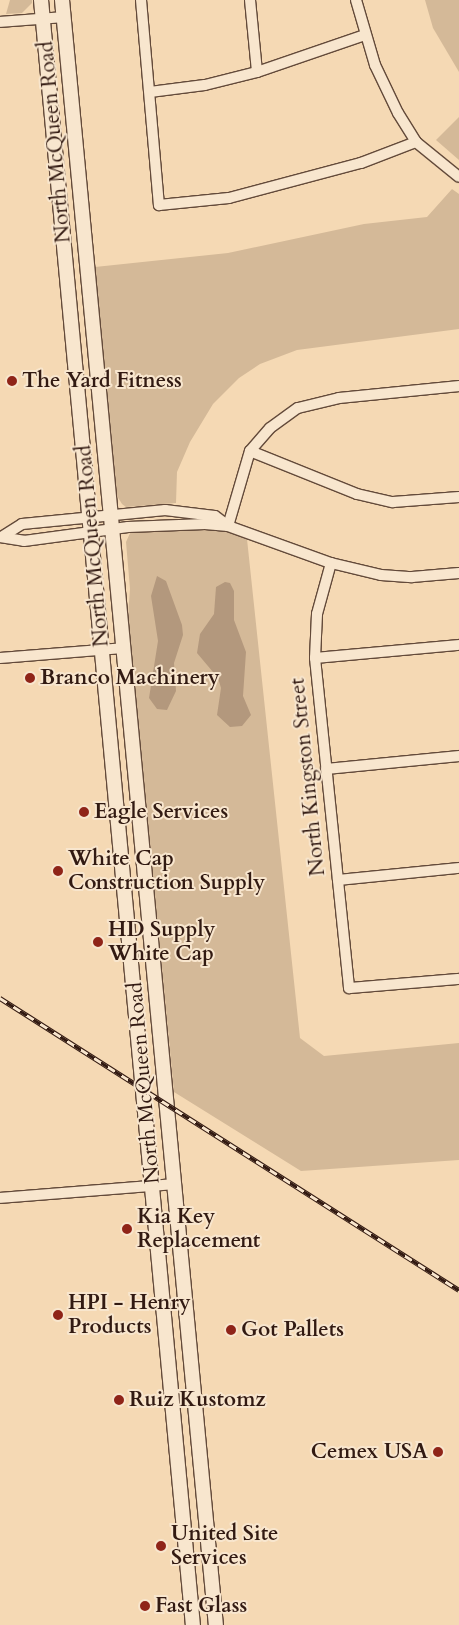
<!DOCTYPE html>
<style>
body{margin:0}
#map{position:relative;width:459px;height:1625px;overflow:hidden;background:#f5d9b4;font-family:Cardo,serif}
div>[style]{position:absolute}
.green>*{inset:0;background:#d4b998}
.water>*{inset:0;background:#b3987d}
.roads{filter:drop-shadow(1px 0 #634a3a) drop-shadow(-1px 0 #634a3a) drop-shadow(0 1px #634a3a) drop-shadow(0 -1px #634a3a)}
.street>*{height:10px;margin:-5px;padding:0 5px;transform-origin:5px;border-radius:5px;background:#f8e6ce}
.secondary>*{height:14px;margin:-7px;padding:0 7px;transform-origin:7px;border-radius:7px;background:#f8e6ce}
.rail>*{height:4.5px;margin-top:-2.25px;transform-origin:0;background:repeating-linear-gradient(90deg,#f8e6ce 0 8px,#321a12 0 16px);box-sizing:border-box;border-block:1px solid #321a12}
.dots>*{width:14px;height:14px;translate:-50% -50%;box-sizing:border-box;border:2px solid #f8e6ce;border-radius:50%}
span{translate:-50% -50%;white-space:nowrap;text-align:center;line-height:1.15;-webkit-text-stroke:4px #f8e6ce;paint-order:stroke}
.street-label{font-size:21px;color:#321a12}
.poi-label{font-size:21px;color:#321a12;font-weight:700}
.left{translate:0 -50%;text-align:left}
.right{translate:-100% -50%;text-align:right}
</style>
<div id="map">
<div class="green">
<i style="clip-path:polygon(10px 0,32px 0,32px 3px,22px 13px,6px 14px)"></i>
<i style="clip-path:polygon(425px 0,459px 0,459px 72px,433px 28px)"></i>
<i style="clip-path:polygon(459px 117px,459px 160px,436px 140px)"></i>
<i style="clip-path:polygon(452px 189px,459px 194px,459px 329px,297px 350px,260px 364px,239px 378px,213px 404px,190px 442px,177px 472px,176px 503px,126px 507px,122px 504px,117px 496px,95px 267px,228px 253px,364px 224px,427px 217px)"></i>
<i style="clip-path:polygon(181px 526px,225px 531px,247px 539px,300px 1038px,324px 1056px,459px 1043px,459px 1160px,301px 1171px,174px 1092px,128px 616px,130px 589px,126px 542px,131px 531px)"></i>
</div>
<div class="water">
<i style="clip-path:polygon(157px 576px,166px 581px,182px 625px,183px 635px,174px 663px,176px 691px,167px 710px,157px 709px,149px 698px,158px 641px,151px 596px)"></i>
<i style="clip-path:polygon(225px 582px,230px 583px,234px 591px,234px 620px,246px 652px,243px 696px,251px 715px,242px 726px,230px 727px,217px 715px,221px 688px,218px 678px,197px 653px,200px 634px,214px 614px,216px 587px)"></i>
</div>
<div class="roads">
<div class="street">
<i style="left:141px;top:0;width:206px;rotate:85deg"></i>
<i style="left:159px;top:205px;width:70px;rotate:-5.7deg"></i>
<i style="left:229px;top:198px;width:137px;rotate:-14.9deg"></i>
<i style="left:361px;top:163px;width:59px;rotate:-20.9deg"></i>
<i style="left:250px;top:0;width:72px;rotate:84.4deg"></i>
<i style="left:356px;top:0;width:68px;rotate:73.7deg"></i>
<i style="left:375px;top:65px;width:53px;rotate:64.4deg"></i>
<i style="left:398px;top:113px;width:34px;rotate:58deg"></i>
<i style="left:416px;top:142px;width:55px;rotate:39.1deg"></i>
<i style="left:0;top:22px;width:63px;rotate:-4.5deg"></i>
<i style="left:150px;top:92px;width:55px;rotate:-7.3deg"></i>
<i style="left:205px;top:85px;width:54px;rotate:-14deg"></i>
<i style="left:257px;top:72px;width:114px;rotate:-18.9deg"></i>
<i style="left:250px;top:451px;width:115px;rotate:21.9deg"></i>
<i style="left:357px;top:494px;width:37px;rotate:13deg"></i>
<i style="left:393px;top:502px;width:66px;rotate:-4.3deg"></i>
<i style="left:228px;top:526px;width:78px;rotate:-73.7deg"></i>
<i style="left:250px;top:451px;width:30px;rotate:-49deg"></i>
<i style="left:270px;top:428px;width:34px;rotate:-36deg"></i>
<i style="left:298px;top:408px;width:42px;rotate:-13.7deg"></i>
<i style="left:339px;top:398px;width:121px;rotate:-5.7deg"></i>
<i style="left:3px;top:536px;width:22px;rotate:-32deg"></i>
<i style="left:22px;top:524px;width:144px;rotate:-5.6deg"></i>
<i style="left:165px;top:510px;width:50px;rotate:6.8deg"></i>
<i style="left:215px;top:516px;width:15px;rotate:37deg"></i>
<i style="left:0;top:537px;width:24px;rotate:9deg"></i>
<i style="left:24px;top:541px;width:105px;rotate:-7.7deg"></i>
<i style="left:128px;top:527px;width:77px;rotate:-2.2deg"></i>
<i style="left:205px;top:524px;width:23px;rotate:5deg"></i>
<i style="left:228px;top:526px;width:109px;rotate:19.8deg"></i>
<i style="left:331px;top:563px;width:51px;rotate:13.5deg"></i>
<i style="left:381px;top:575px;width:31px;rotate:4deg"></i>
<i style="left:412px;top:577px;width:47px;rotate:-4.9deg"></i>
<i style="left:331px;top:563px;width:53px;rotate:105.4deg"></i>
<i style="left:317px;top:614px;width:44px;rotate:92.6deg"></i>
<i style="left:315px;top:658px;width:332px;rotate:84.1deg"></i>
<i style="left:349px;top:988px;width:110px;rotate:-4.7deg"></i>
<i style="left:0;top:658px;width:123px;rotate:-4.6deg"></i>
<i style="left:315px;top:658px;width:145px;rotate:-5.2deg"></i>
<i style="left:326px;top:769px;width:134px;rotate:-5.6deg"></i>
<i style="left:338px;top:880px;width:122px;rotate:-5.7deg"></i>
<i style="left:0;top:1198px;width:174px;rotate:-4.6deg"></i>
</div>
<div class="secondary">
<i style="left:41px;top:0;width:1632px;rotate:84.66deg"></i>
<i style="left:62px;top:0;width:1632px;rotate:84.59deg"></i>
</div>
</div>
<div class="rail">
<i style="left:0;top:998px;width:544px;rotate:32.46deg"></i>
</div>
<div class="dots">
<i style="left:12px;top:381px;background:#8f2418"></i>
<i style="left:30px;top:678px;background:#8f2418"></i>
<i style="left:84px;top:812px;background:#8f2418"></i>
<i style="left:58px;top:871px;background:#8f2418"></i>
<i style="left:98px;top:942px;background:#8f2418"></i>
<i style="left:127px;top:1229px;background:#8f2418"></i>
<i style="left:58px;top:1315px;background:#8f2418"></i>
<i style="left:231px;top:1330px;background:#8f2418"></i>
<i style="left:119px;top:1400px;background:#8f2418"></i>
<i style="left:438px;top:1452px;background:#8f2418"></i>
<i style="left:161px;top:1546px;background:#8f2418"></i>
<i style="left:145px;top:1606px;background:#8f2418"></i>
</div>
<div class="street-label">
<span style="left:55px;top:142px;rotate:-95deg">North McQueen Road</span>
<span style="left:93px;top:546px;rotate:-95deg">North McQueen Road</span>
<span style="left:308px;top:777px;rotate:-96deg">North Kingston Street</span>
<span style="left:144px;top:1083px;rotate:-95deg">North McQueen Road</span>
</div>
<div class="poi-label">
<span class="left" style="left:22px;top:381px">The Yard Fitness</span>
<span class="left" style="left:40px;top:678px">Branco Machinery</span>
<span class="left" style="left:94px;top:812px">Eagle Services</span>
<span class="left" style="left:68px;top:871px">White Cap<br>Construction Supply</span>
<span class="left" style="left:108px;top:942px">HD Supply<br>White Cap</span>
<span class="left" style="left:137px;top:1229px">Kia Key<br>Replacement</span>
<span class="left" style="left:68px;top:1315px">HPI - Henry<br>Products</span>
<span class="left" style="left:241px;top:1330px">Got Pallets</span>
<span class="left" style="left:129px;top:1400px">Ruiz Kustomz</span>
<span class="right" style="left:428px;top:1452px">Cemex USA</span>
<span class="left" style="left:171px;top:1546px">United Site<br>Services</span>
<span class="left" style="left:155px;top:1606px">Fast Glass</span>
</div>
</div>
